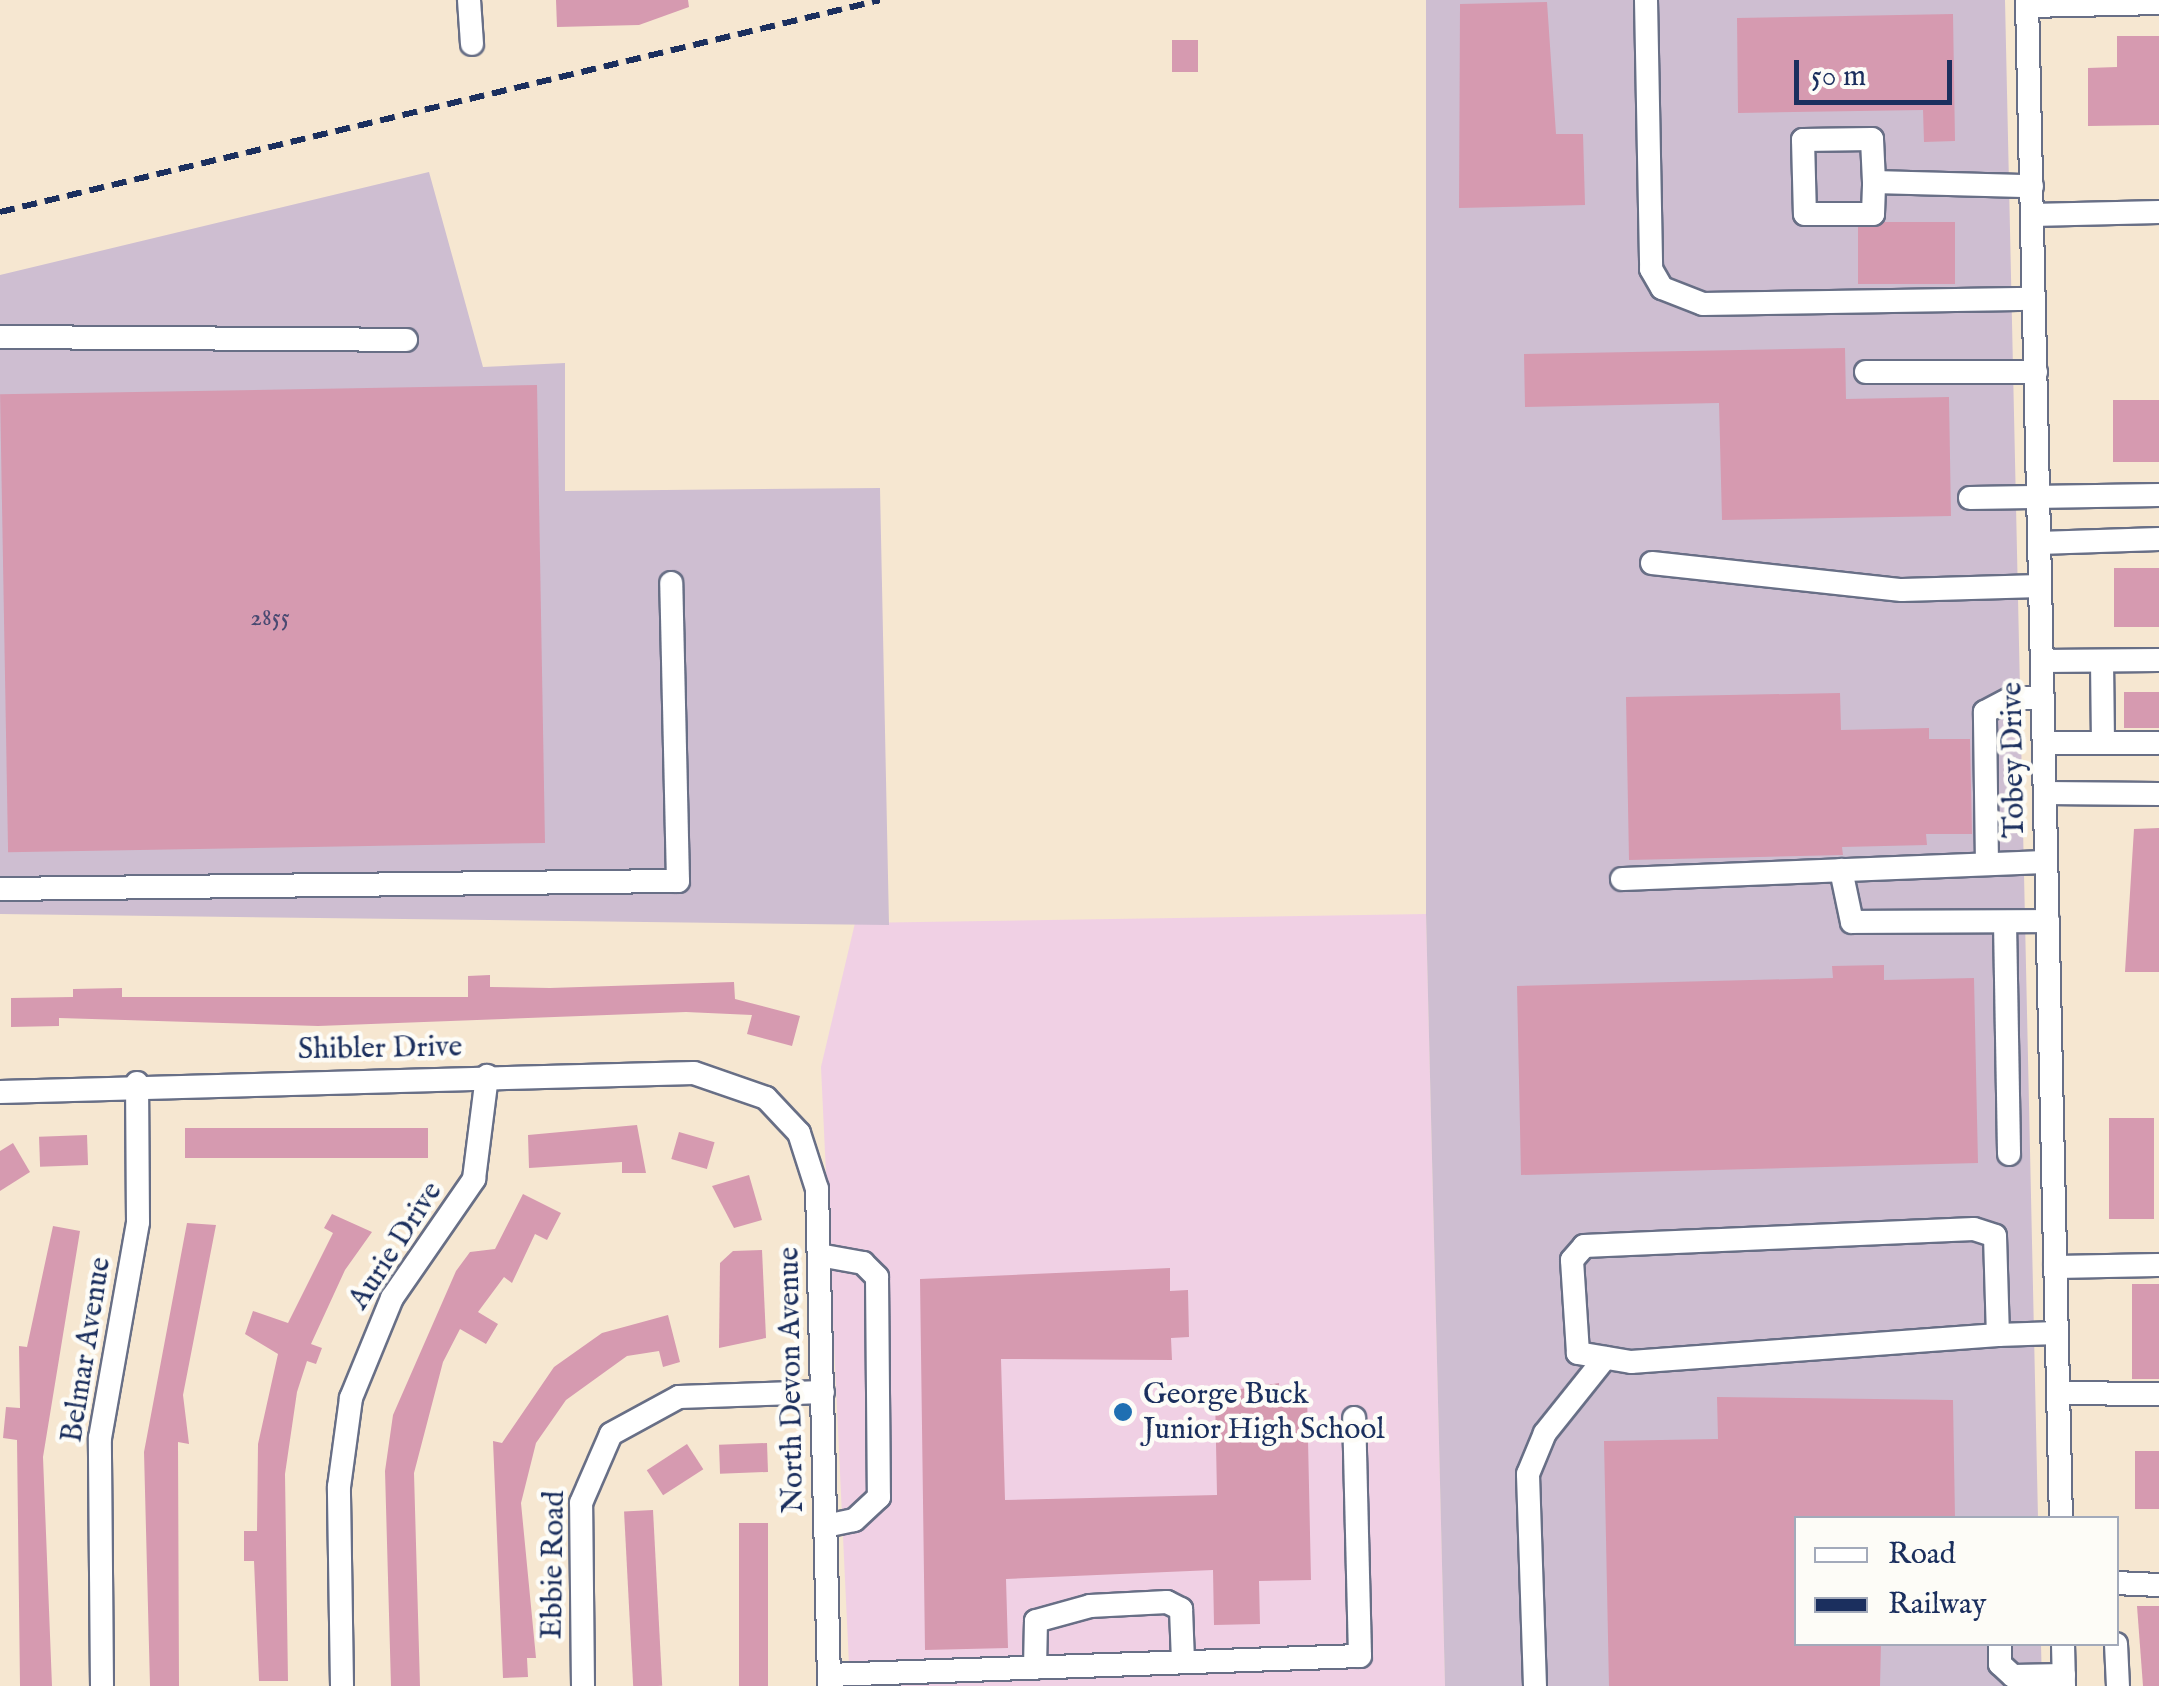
<!DOCTYPE html>
<style>
body{margin:0}
#map{position:relative;width:2159px;height:1686px;overflow:hidden;background:#f6e7d1;font-family:"IM FELL English",serif}
div>[style]{position:absolute}
.built>*{inset:0;background:#f0d0e4}
.industrial>*{inset:0;background:#cebed1}
.building>*{inset:0;background:#d69ab0;transform-origin:0 0}
.roads{filter:drop-shadow(2px 0 #686f86) drop-shadow(-2px 0 #686f86) drop-shadow(0 2px #686f86) drop-shadow(0 -2px #686f86)}
.minor>*{height:22px;margin:-11px;padding:0 11px;transform-origin:11px;border-radius:11px;background:#fff}
.rail>*{height:6px;margin-top:-3px;transform-origin:0;background:repeating-linear-gradient(90deg,#1b2f5e 0 15px,transparent 0 23px)}
.dots>*{width:28px;height:28px;translate:-50% -50%;box-sizing:border-box;border:5px solid #fdfcf7;border-radius:50%}
span{translate:-50% -50%;white-space:nowrap;text-align:center;line-height:1.15;-webkit-text-stroke:9px #fdfcf7;paint-order:stroke}
.number-label{font-size:25px;color:#4a4a72}
.number-label span{-webkit-text-stroke-width:0}
.street-label{font-size:30px;color:#1b2f5e}
.poi-label{font-size:30px;color:#1b2f5e}
.left{translate:0 -50%;text-align:left}
.legend{position:absolute;left:1794px;top:1516px;width:325px;height:130px;box-sizing:border-box;background:#fdfcf7;border:2px solid #a3aaba;margin:0;padding:12px 18px;list-style:none;font-size:30px;color:#1b2f5e}
.legend li{display:flex;align-items:center;gap:20px;height:50px}
.legend b{width:50px;border:2px solid #a3aaba}
.scale{position:absolute;left:1794px;top:60px;width:158px;height:45px;box-sizing:border-box;border:5px solid #1b2f5e;border-top:0;padding-left:12px;font-size:30px;line-height:35px;white-space:nowrap;color:#1b2f5e;-webkit-text-stroke:8px #fdfcf7;paint-order:stroke}
</style>
<div id="map">
<div class="built">
<i style="clip-path:polygon(1426px 914px,1445px 1686px,850px 1686px,821px 1067px,855px 923px)"></i>
</div>
<div class="industrial">
<i style="clip-path:polygon(1426px 0,2005px 0,2038px 1518px,1796px 1518px,1796px 1644px,2041px 1644px,2042px 1686px,1445px 1686px,1426px 914px)"></i>
<i style="clip-path:polygon(429px 172px,483px 367px,565px 363px,565px 491px,880px 488px,889px 925px,0 914px,0 275px)"></i>
</div>
<div class="building">
<i style="clip-path:polygon(556px 0,688px 0,689px 7px,639px 25px,557px 27px)"></i>
<i style="clip-path:polygon(1547px 2px,1556px 134px,1583px 134px,1585px 205px,1459px 208px,1460px 4px)"></i>
<i style="clip-path:polygon(1953px 14px,1955px 141px,1924px 142px,1923px 110px,1738px 113px,1737px 18px)"></i>
<i style="clip-path:polygon(2117px 36px,2159px 36px,2159px 125px,2088px 126px,2088px 68px,2117px 67px)"></i>
<i style="left:1172px;top:40px;width:26px;height:32px"></i>
<i style="left:1955px;top:222px;width:62px;height:97px;rotate:90deg"></i>
<i style="clip-path:polygon(1845px 348px,1846px 399px,1949px 397px,1951px 516px,1722px 520px,1719px 403px,1525px 407px,1524px 354px)"></i>
<i style="left:537px;top:385px;width:458px;height:537px;rotate:89deg"></i>
<i style="left:2159px;top:400px;width:62px;height:46px;rotate:90deg"></i>
<i style="left:2159px;top:568px;width:59px;height:45px;rotate:90deg"></i>
<i style="left:2159px;top:692px;width:36px;height:35px;rotate:90deg"></i>
<i style="clip-path:polygon(1840px 693px,1841px 730px,1929px 728px,1929px 739px,1970px 739px,1972px 834px,1926px 834px,1927px 845px,1842px 847px,1843px 855px,1629px 860px,1626px 697px)"></i>
<i style="clip-path:polygon(2159px 828px,2159px 972px,2125px 972px,2134px 829px)"></i>
<i style="clip-path:polygon(1884px 965px,1884px 980px,1974px 978px,1978px 1163px,1521px 1175px,1517px 986px,1833px 978px,1832px 966px)"></i>
<i style="clip-path:polygon(490px 975px,490px 987px,550px 988px,734px 982px,735px 999px,800px 1016px,792px 1046px,747px 1034px,752px 1015px,686px 1012px,318px 1026px,59px 1018px,59px 1026px,11px 1027px,11px 998px,73px 997px,73px 989px,122px 988px,122px 997px,468px 997px,468px 976px)"></i>
<i style="left:2109px;top:1118px;width:45px;height:101px"></i>
<i style="clip-path:polygon(637px 1125px,646px 1173px,622px 1173px,622px 1162px,529px 1168px,528px 1135px)"></i>
<i style="left:428px;top:1128px;width:30px;height:243px;rotate:90deg"></i>
<i style="left:679px;top:1132px;width:37px;height:28px;rotate:16deg"></i>
<i style="left:87px;top:1135px;width:30px;height:48px;rotate:88deg"></i>
<i style="clip-path:polygon(13px 1143px,30px 1172px,0 1191px,0 1151px)"></i>
<i style="clip-path:polygon(749px 1175px,762px 1220px,734px 1228px,712px 1186px)"></i>
<i style="clip-path:polygon(523px 1194px,561px 1213px,547px 1240px,535px 1234px,512px 1283px,504px 1277px,478px 1312px,498px 1324px,486px 1344px,460px 1329px,443px 1362px,414px 1473px,420px 1686px,391px 1686px,385px 1471px,393px 1415px,456px 1271px,470px 1252px,495px 1249px)"></i>
<i style="clip-path:polygon(332px 1214px,372px 1232px,345px 1270px,311px 1344px,322px 1348px,316px 1364px,307px 1361px,297px 1392px,285px 1474px,288px 1681px,259px 1681px,254px 1561px,244px 1561px,244px 1531px,257px 1531px,258px 1444px,278px 1354px,245px 1334px,253px 1311px,288px 1323px,333px 1233px,324px 1228px)"></i>
<i style="clip-path:polygon(187px 1223px,216px 1225px,183px 1395px,189px 1444px,178px 1442px,179px 1686px,150px 1686px,144px 1452px)"></i>
<i style="clip-path:polygon(53px 1226px,80px 1231px,43px 1457px,52px 1686px,20px 1686px,17px 1440px,3px 1438px,6px 1407px,20px 1408px,19px 1346px,27px 1347px)"></i>
<i style="clip-path:polygon(762px 1250px,766px 1338px,719px 1348px,720px 1263px,733px 1251px)"></i>
<i style="clip-path:polygon(1170px 1268px,1170px 1291px,1188px 1290px,1189px 1337px,1171px 1338px,1172px 1360px,1001px 1359px,1005px 1500px,1217px 1495px,1215px 1393px,1279px 1383px,1279px 1392px,1307px 1392px,1311px 1580px,1259px 1581px,1260px 1624px,1214px 1625px,1213px 1570px,1006px 1579px,1008px 1648px,925px 1650px,920px 1279px)"></i>
<i style="left:2132px;top:1284px;width:27px;height:95px"></i>
<i style="clip-path:polygon(668px 1315px,680px 1362px,663px 1367px,659px 1351px,627px 1356px,566px 1400px,536px 1443px,521px 1503px,536px 1658px,527px 1658px,528px 1677px,503px 1678px,493px 1441px,502px 1443px,554px 1367px,602px 1333px)"></i>
<i style="clip-path:polygon(1717px 1397px,1953px 1400px,1955px 1518px,1796px 1518px,1796px 1644px,1881px 1644px,1880px 1686px,1609px 1686px,1604px 1441px,1718px 1439px)"></i>
<i style="left:767px;top:1443px;width:29px;height:48px;rotate:88deg"></i>
<i style="left:687px;top:1444px;width:30px;height:48px;rotate:57deg"></i>
<i style="left:2159px;top:1451px;width:58px;height:24px;rotate:90deg"></i>
<i style="left:653px;top:1510px;width:176px;height:29px;rotate:87deg"></i>
<i style="left:739px;top:1523px;width:29px;height:163px"></i>
<i style="clip-path:polygon(2137px 1606px,2159px 1606px,2159px 1686px,2143px 1686px)"></i>
</div>
<div class="roads">
<div class="minor">
<i style="left:469px;top:0;width:44px;rotate:86.1deg"></i>
<i style="left:1646px;top:0;width:269px;rotate:88.9deg"></i>
<i style="left:1651px;top:269px;width:22px;rotate:60deg"></i>
<i style="left:1662px;top:288px;width:44px;rotate:21.3deg"></i>
<i style="left:1703px;top:304px;width:331px;rotate:-0.9deg"></i>
<i style="left:2027px;top:0;width:1518px;rotate:88.72deg"></i>
<i style="left:2028px;top:6px;width:131px;rotate:-1.3deg"></i>
<i style="left:1874px;top:182px;width:43px;rotate:-92.7deg"></i>
<i style="left:1872px;top:139px;width:69px;rotate:179.2deg"></i>
<i style="left:1803px;top:140px;width:74px;rotate:88.5deg"></i>
<i style="left:1805px;top:214px;width:68px"></i>
<i style="left:1873px;top:214px;width:32px;rotate:-88deg"></i>
<i style="left:1874px;top:182px;width:158px;rotate:1.5deg"></i>
<i style="left:2032px;top:215px;width:127px;rotate:-1.4deg"></i>
<i style="left:0;top:337px;width:406px;rotate:0.4deg"></i>
<i style="left:1866px;top:372px;width:170px"></i>
<i style="left:1970px;top:498px;width:189px;rotate:-0.9deg"></i>
<i style="left:2039px;top:543px;width:120px;rotate:-1.9deg"></i>
<i style="left:1652px;top:563px;width:251px;rotate:6.2deg"></i>
<i style="left:1902px;top:590px;width:138px;rotate:-1.7deg"></i>
<i style="left:2042px;top:661px;width:117px;rotate:-0.5deg"></i>
<i style="left:2044px;top:743px;width:59px"></i>
<i style="left:2103px;top:743px;width:82px;rotate:-90.7deg"></i>
<i style="left:2103px;top:743px;width:55px"></i>
<i style="left:2045px;top:793px;width:114px;rotate:0.5deg"></i>
<i style="left:1987px;top:864px;width:152px;rotate:-90.8deg"></i>
<i style="left:1985px;top:712px;width:30px;rotate:-28deg"></i>
<i style="left:2011px;top:698px;width:32px"></i>
<i style="left:1841px;top:870px;width:53px;rotate:78.1deg"></i>
<i style="left:1852px;top:922px;width:196px;rotate:-0.3deg"></i>
<i style="left:1622px;top:879px;width:424px;rotate:-2.3deg"></i>
<i style="left:0;top:889px;width:678px;rotate:-0.68deg"></i>
<i style="left:678px;top:881px;width:298px;rotate:-91.3deg"></i>
<i style="left:2005px;top:922px;width:232px;rotate:89deg"></i>
<i style="left:0;top:1092px;width:694px;rotate:-1.57deg"></i>
<i style="left:694px;top:1073px;width:76px;rotate:19.1deg"></i>
<i style="left:766px;top:1098px;width:48px;rotate:46.7deg"></i>
<i style="left:799px;top:1133px;width:59px;rotate:72.2deg"></i>
<i style="left:817px;top:1189px;width:497px;rotate:88.6deg"></i>
<i style="left:819px;top:1255px;width:45px;rotate:10.3deg"></i>
<i style="left:863px;top:1263px;width:20px;rotate:45deg"></i>
<i style="left:877px;top:1277px;width:220px;rotate:89.5deg"></i>
<i style="left:879px;top:1497px;width:34px;rotate:137deg"></i>
<i style="left:854px;top:1520px;width:29px;rotate:168deg"></i>
<i style="left:2055px;top:1267px;width:104px;rotate:-1.1deg"></i>
<i style="left:1998px;top:1335px;width:368px;rotate:175.8deg"></i>
<i style="left:1631px;top:1362px;width:54px;rotate:-170.4deg"></i>
<i style="left:1578px;top:1353px;width:93px;rotate:-93.7deg"></i>
<i style="left:1572px;top:1260px;width:18px;rotate:-49deg"></i>
<i style="left:1584px;top:1246px;width:390px;rotate:-2.5deg"></i>
<i style="left:1974px;top:1229px;width:22px;rotate:18deg"></i>
<i style="left:1995px;top:1236px;width:99px;rotate:88.3deg"></i>
<i style="left:1998px;top:1335px;width:59px;rotate:-1.9deg"></i>
<i style="left:2058px;top:1393px;width:101px;rotate:0.6deg"></i>
<i style="left:2116px;top:1583px;width:43px;rotate:2.7deg"></i>
<i style="left:2000px;top:1644px;width:20px;rotate:90deg"></i>
<i style="left:2000px;top:1664px;width:18px;rotate:43deg"></i>
<i style="left:2013px;top:1676px;width:51px;rotate:-1.1deg"></i>
<i style="left:2063px;top:1644px;width:42px;rotate:88.6deg"></i>
<i style="left:2116px;top:1644px;width:42px;rotate:87.3deg"></i>
<i style="left:1035px;top:1668px;width:47px;rotate:-88.8deg"></i>
<i style="left:1036px;top:1621px;width:56px;rotate:-15.5deg"></i>
<i style="left:1090px;top:1606px;width:77px;rotate:-3deg"></i>
<i style="left:1167px;top:1602px;width:16px;rotate:27deg"></i>
<i style="left:1181px;top:1609px;width:53px;rotate:87.8deg"></i>
<i style="left:829px;top:1675px;width:531px;rotate:-2.05deg"></i>
<i style="left:1360px;top:1656px;width:238px;rotate:-91.4deg"></i>
<i style="left:102px;top:1686px;width:248px;rotate:-90.5deg"></i>
<i style="left:100px;top:1438px;width:219px;rotate:-80deg"></i>
<i style="left:138px;top:1222px;width:139px;rotate:-90.4deg"></i>
<i style="left:342px;top:1686px;width:199px;rotate:-90.9deg"></i>
<i style="left:339px;top:1487px;width:90px;rotate:-82.3deg"></i>
<i style="left:351px;top:1398px;width:108px;rotate:-67.7deg"></i>
<i style="left:392px;top:1298px;width:145px;rotate:-55.4deg"></i>
<i style="left:474px;top:1179px;width:104px;rotate:-82.8deg"></i>
<i style="left:583px;top:1686px;width:183px;rotate:-90.6deg"></i>
<i style="left:581px;top:1503px;width:75px;rotate:-66.5deg"></i>
<i style="left:611px;top:1434px;width:77px;rotate:-28.6deg"></i>
<i style="left:679px;top:1397px;width:144px;rotate:-2deg"></i>
<i style="left:1535px;top:1686px;width:212px;rotate:-91.9deg"></i>
<i style="left:1528px;top:1474px;width:44px;rotate:-67.5deg"></i>
<i style="left:1545px;top:1433px;width:96px;rotate:-51.3deg"></i>
</div>
</div>
<div class="rail">
<i style="left:0;top:212px;width:905px;rotate:-13.54deg"></i>
</div>
<div class="dots">
<i style="left:1123px;top:1412px;background:#1f6fb2"></i>
</div>
<div class="number-label">
<span style="left:270px;top:618px">2855</span>
</div>
<div class="street-label">
<span style="left:2014px;top:760px;rotate:-91deg">Tobey Drive</span>
<span style="left:380px;top:1049px;rotate:-1deg">Shibler Drive</span>
<span style="left:396px;top:1246px;rotate:-57deg">Aurie Drive</span>
<span style="left:87px;top:1350px;rotate:-81deg">Belmar Avenue</span>
<span style="left:792px;top:1380px;rotate:-91deg">North Devon Avenue</span>
<span style="left:554px;top:1565px;rotate:-89deg">Ebbie Road</span>
</div>
<div class="poi-label">
<span class="left" style="left:1143px;top:1412px">George Buck<br>Junior High School</span>
</div>
<ul class="legend">
<li><b style="height:12px;background:#fff"></b>Road</li>
<li><b style="height:12px;background:#1b2f5e"></b>Railway</li>
</ul>
<div class="scale">50 m</div>
</div>
